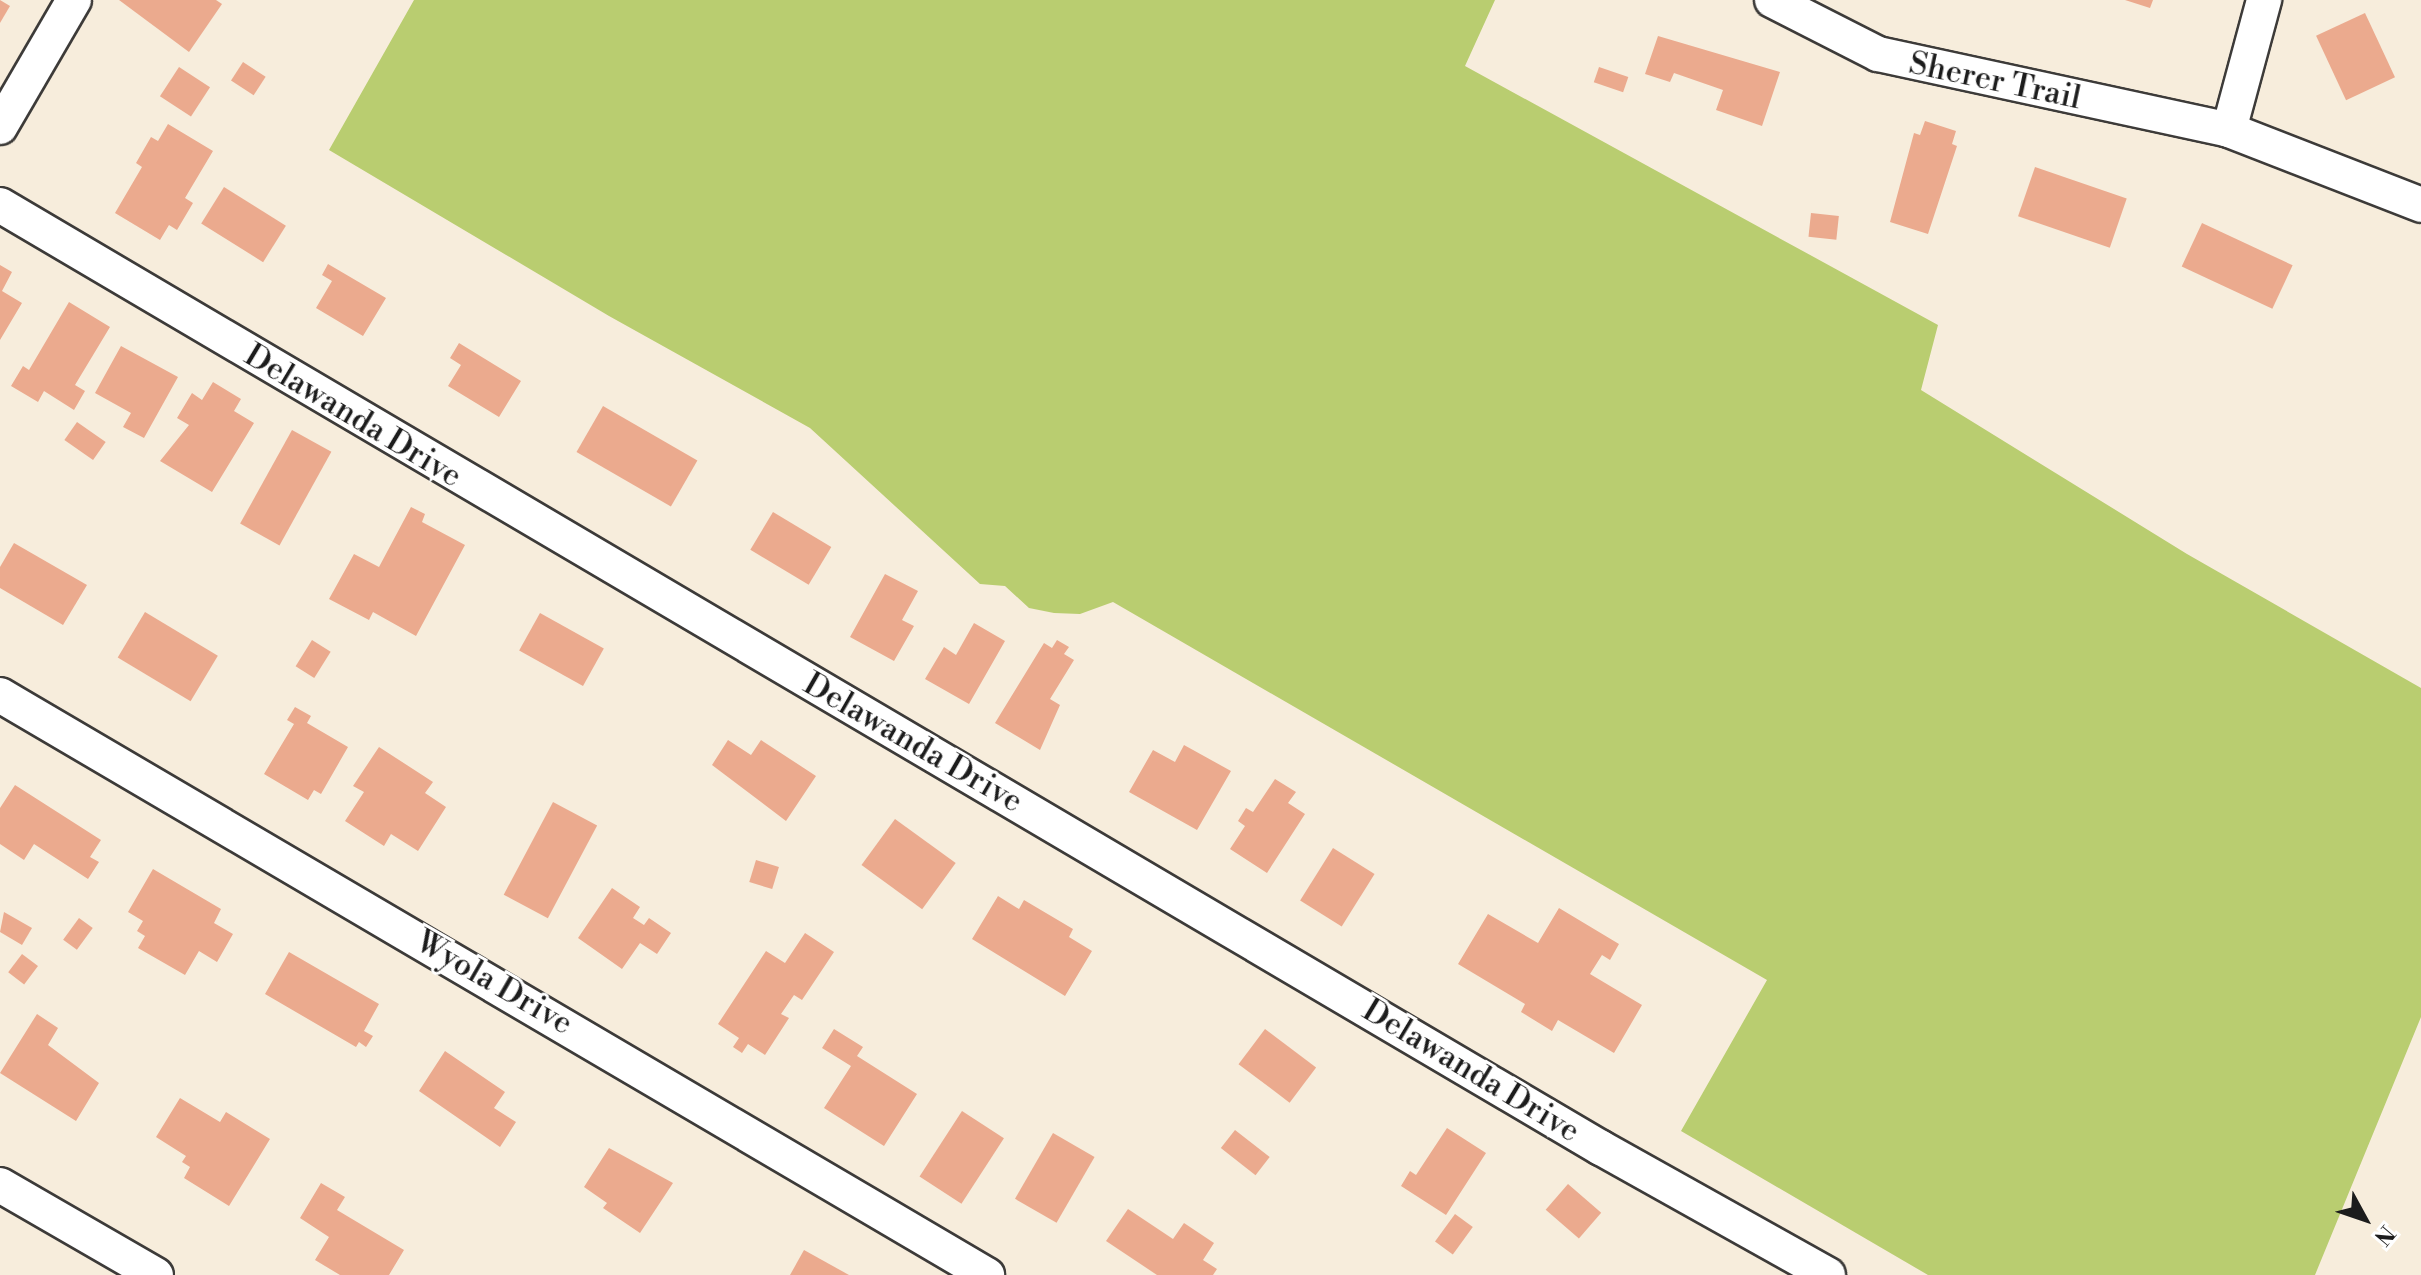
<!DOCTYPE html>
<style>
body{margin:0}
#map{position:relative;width:2421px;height:1275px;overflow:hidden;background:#f7eddc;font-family:"Libre Bodoni",serif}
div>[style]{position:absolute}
.green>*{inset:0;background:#b9cd70}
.building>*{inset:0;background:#ebaa8e;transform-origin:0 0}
.roads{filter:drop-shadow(2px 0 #3d3b39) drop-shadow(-2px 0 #3d3b39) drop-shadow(0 2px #3d3b39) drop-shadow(0 -2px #3d3b39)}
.street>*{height:34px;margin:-17px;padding:0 17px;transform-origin:17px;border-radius:17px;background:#fff}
span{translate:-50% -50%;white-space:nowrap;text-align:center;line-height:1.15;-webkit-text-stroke:6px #fff;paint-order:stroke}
.street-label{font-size:32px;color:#1c1c1c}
.north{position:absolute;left:2325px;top:1179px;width:80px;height:80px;-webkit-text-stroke:6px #fff;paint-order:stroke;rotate:130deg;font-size:22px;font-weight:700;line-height:32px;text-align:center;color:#1c1c1c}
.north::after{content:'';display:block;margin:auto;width:28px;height:36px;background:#1c1c1c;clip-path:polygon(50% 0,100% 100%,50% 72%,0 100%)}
</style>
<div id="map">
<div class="green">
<i style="clip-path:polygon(414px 0,1495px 0,1465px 66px,1938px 325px,1921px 390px,2187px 554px,2421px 688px,2421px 1017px,2315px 1275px,1928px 1275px,1681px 1131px,1767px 980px,1113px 602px,1080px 614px,1054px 613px,1029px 608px,1005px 586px,980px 584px,810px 428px,609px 316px,329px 150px)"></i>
</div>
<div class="building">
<i style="clip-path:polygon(0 0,10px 6px,0 23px)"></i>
<i style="clip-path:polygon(119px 0,216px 0,222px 4px,189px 52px)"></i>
<i style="clip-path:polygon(2125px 0,2153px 0,2150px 8px)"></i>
<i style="left:2365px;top:13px;width:71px;height:54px;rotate:65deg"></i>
<i style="clip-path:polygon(1658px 36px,1780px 72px,1762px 126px,1716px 110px,1723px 90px,1674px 73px,1670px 82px,1645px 74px)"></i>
<i style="left:243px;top:62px;width:27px;height:22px;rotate:33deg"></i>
<i style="left:179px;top:67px;width:37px;height:35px;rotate:33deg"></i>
<i style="left:1599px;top:67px;width:31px;height:16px;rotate:19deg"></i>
<i style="clip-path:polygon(1925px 121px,1956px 131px,1952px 144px,1957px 146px,1928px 234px,1890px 222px,1914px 133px,1920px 135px)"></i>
<i style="clip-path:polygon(168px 124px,213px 151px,185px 198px,193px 203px,177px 230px,169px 225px,160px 240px,115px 213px,142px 167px,136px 163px,151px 137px,158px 141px)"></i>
<i style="left:2035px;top:167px;width:97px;height:52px;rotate:19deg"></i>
<i style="left:224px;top:187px;width:73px;height:43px;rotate:32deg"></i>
<i style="left:1811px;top:213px;width:28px;height:24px;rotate:6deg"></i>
<i style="left:2202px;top:223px;width:100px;height:48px;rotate:25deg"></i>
<i style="clip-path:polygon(328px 264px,386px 298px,363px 336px,316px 308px,332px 281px,322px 275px)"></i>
<i style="clip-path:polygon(0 265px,12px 272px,2px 291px,22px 303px,0 340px)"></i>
<i style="clip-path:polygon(69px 302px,110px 327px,75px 385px,85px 391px,74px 410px,44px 391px,38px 402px,11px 386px,23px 366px,29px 370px)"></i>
<i style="clip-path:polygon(459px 343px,521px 381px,499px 417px,448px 386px,461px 365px,450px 358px)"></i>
<i style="clip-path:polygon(121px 346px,178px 377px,144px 438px,123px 427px,131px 413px,95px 393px)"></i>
<i style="clip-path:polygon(213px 382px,241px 399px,234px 411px,254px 423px,212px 492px,160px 461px,189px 425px,177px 418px,192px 393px,202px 400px)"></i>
<i style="left:603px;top:406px;width:109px;height:53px;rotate:30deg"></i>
<i style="left:77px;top:422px;width:35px;height:22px;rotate:35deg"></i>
<i style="left:292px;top:430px;width:45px;height:107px;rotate:29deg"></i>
<i style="clip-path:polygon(411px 507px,425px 514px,422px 522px,465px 545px,416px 636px,373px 612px,369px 620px,329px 599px,354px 554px,379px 567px)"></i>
<i style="left:773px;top:512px;width:68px;height:44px;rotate:31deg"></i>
<i style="clip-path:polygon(14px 543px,87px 585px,63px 625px,0 588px,0 567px)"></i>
<i style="clip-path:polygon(885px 574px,918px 591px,902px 620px,914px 626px,894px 661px,850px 637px)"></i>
<i style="left:145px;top:612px;width:85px;height:53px;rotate:31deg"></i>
<i style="left:540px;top:613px;width:73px;height:43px;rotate:29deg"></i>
<i style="clip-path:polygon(974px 623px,1005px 641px,969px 704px,925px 679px,944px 647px,956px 655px)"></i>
<i style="left:312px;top:640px;width:22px;height:31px;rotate:32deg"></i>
<i style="clip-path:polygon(1057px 640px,1069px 647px,1064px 654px,1074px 660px,1050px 699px,1060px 705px,1040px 750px,995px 723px,1044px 643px,1052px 648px)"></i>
<i style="clip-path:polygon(295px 707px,311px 716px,307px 723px,348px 747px,321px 794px,314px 790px,308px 800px,264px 774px,294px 724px,287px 720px)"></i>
<i style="clip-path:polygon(728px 740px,751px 755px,761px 740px,816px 776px,786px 821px,712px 765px)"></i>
<i style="clip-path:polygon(1184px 745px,1231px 771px,1197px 830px,1129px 792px,1153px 750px,1175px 762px)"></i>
<i style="clip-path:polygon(379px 747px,433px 782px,425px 793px,446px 807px,418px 851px,391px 834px,384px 846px,345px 821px,364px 792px,353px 786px)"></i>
<i style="clip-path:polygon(1275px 779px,1296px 792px,1288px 803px,1305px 814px,1267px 873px,1230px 849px,1245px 826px,1238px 821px,1246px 808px,1253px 812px)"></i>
<i style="clip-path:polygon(15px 785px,101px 840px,90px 857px,99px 862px,88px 879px,34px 844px,24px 860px,0 844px,0 808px)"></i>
<i style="left:553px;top:802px;width:50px;height:105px;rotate:28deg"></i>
<i style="left:895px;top:819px;width:75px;height:57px;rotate:36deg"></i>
<i style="left:1333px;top:848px;width:49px;height:62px;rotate:32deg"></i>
<i style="left:756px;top:860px;width:24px;height:23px;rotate:17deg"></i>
<i style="clip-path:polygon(153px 869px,221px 909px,214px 923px,233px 934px,217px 962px,199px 951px,185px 975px,138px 948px,145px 936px,137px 931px,143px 921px,128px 912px)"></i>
<i style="clip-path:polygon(612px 888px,640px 907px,633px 918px,644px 925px,649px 918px,671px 933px,657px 954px,640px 943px,622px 969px,578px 938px)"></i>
<i style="clip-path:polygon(998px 896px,1019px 909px,1024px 900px,1073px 929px,1069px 937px,1092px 951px,1065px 996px,972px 939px)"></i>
<i style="clip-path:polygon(1559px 908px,1619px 944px,1610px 960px,1602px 955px,1590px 974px,1642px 1005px,1614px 1053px,1558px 1020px,1552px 1031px,1521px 1012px,1525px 1004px,1458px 964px,1488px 914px,1538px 943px)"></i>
<i style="clip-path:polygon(4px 912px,32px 928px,22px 945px,0 932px)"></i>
<i style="left:79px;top:918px;width:17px;height:27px;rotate:36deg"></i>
<i style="clip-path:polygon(805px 933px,834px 952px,802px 1000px,794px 995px,781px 1014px,789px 1018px,765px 1055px,748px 1044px,742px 1053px,733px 1047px,739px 1038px,718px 1024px,766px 951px,785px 963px)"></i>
<i style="clip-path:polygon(289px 952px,379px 1004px,364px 1031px,373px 1036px,366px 1047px,359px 1042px,356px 1047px,265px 994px)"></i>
<i style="left:22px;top:954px;width:20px;height:23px;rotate:37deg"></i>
<i style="clip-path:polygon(37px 1014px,58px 1028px,48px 1045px,99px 1083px,76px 1121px,0 1073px)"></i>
<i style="clip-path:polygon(834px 1029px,863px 1047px,857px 1056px,917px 1094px,884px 1146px,824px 1108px,851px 1066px,822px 1048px)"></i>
<i style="left:1265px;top:1029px;width:64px;height:44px;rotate:37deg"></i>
<i style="clip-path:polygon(445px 1051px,505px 1092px,494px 1108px,516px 1122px,500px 1147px,419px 1091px)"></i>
<i style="clip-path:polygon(180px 1098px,220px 1122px,226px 1112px,270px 1139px,229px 1206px,184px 1178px,190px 1167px,182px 1162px,186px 1156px,156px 1137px)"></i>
<i style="left:962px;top:1111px;width:50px;height:78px;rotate:33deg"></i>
<i style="clip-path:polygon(1447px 1128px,1486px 1153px,1446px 1215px,1401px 1186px,1410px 1171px,1416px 1175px)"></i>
<i style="left:1235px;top:1130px;width:44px;height:23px;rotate:38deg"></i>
<i style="left:1053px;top:1133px;width:48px;height:76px;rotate:30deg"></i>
<i style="clip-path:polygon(609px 1148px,673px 1183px,640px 1233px,603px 1208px,607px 1203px,584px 1187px)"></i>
<i style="clip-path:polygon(321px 1183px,345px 1197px,337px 1210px,404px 1250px,389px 1275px,340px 1275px,315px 1260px,329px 1237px,300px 1218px)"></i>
<i style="left:1568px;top:1184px;width:44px;height:34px;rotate:41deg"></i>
<i style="clip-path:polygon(1128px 1209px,1173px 1239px,1184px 1223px,1214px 1243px,1203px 1260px,1217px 1269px,1213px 1275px,1157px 1275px,1106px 1241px)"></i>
<i style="left:1455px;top:1214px;width:22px;height:34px;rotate:36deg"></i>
<i style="clip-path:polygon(804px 1250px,849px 1275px,790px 1275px)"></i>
</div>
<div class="roads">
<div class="street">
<i style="left:1772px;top:0;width:119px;rotate:27deg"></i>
<i style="left:1878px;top:54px;width:359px;rotate:12.2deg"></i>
<i style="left:2229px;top:130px;width:206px;rotate:21.3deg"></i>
<i style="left:0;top:127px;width:147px;rotate:-59.8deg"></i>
<i style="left:2229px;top:130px;width:135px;rotate:-74.9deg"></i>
<i style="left:0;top:205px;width:1858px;rotate:30.5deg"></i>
<i style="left:1601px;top:1148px;width:260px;rotate:29.2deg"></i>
<i style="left:0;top:695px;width:1145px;rotate:30.44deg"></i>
<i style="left:0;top:1185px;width:180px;rotate:30deg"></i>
</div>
</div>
<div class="street-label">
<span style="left:1995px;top:81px;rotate:12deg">Sherer Trail</span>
<span style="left:353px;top:416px;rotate:31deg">Delawanda Drive</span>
<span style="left:913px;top:743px;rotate:30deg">Delawanda Drive</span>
<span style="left:494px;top:983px;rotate:30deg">Wyola Drive</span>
<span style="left:1471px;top:1071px;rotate:31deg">Delawanda Drive</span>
</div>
<div class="north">N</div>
</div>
